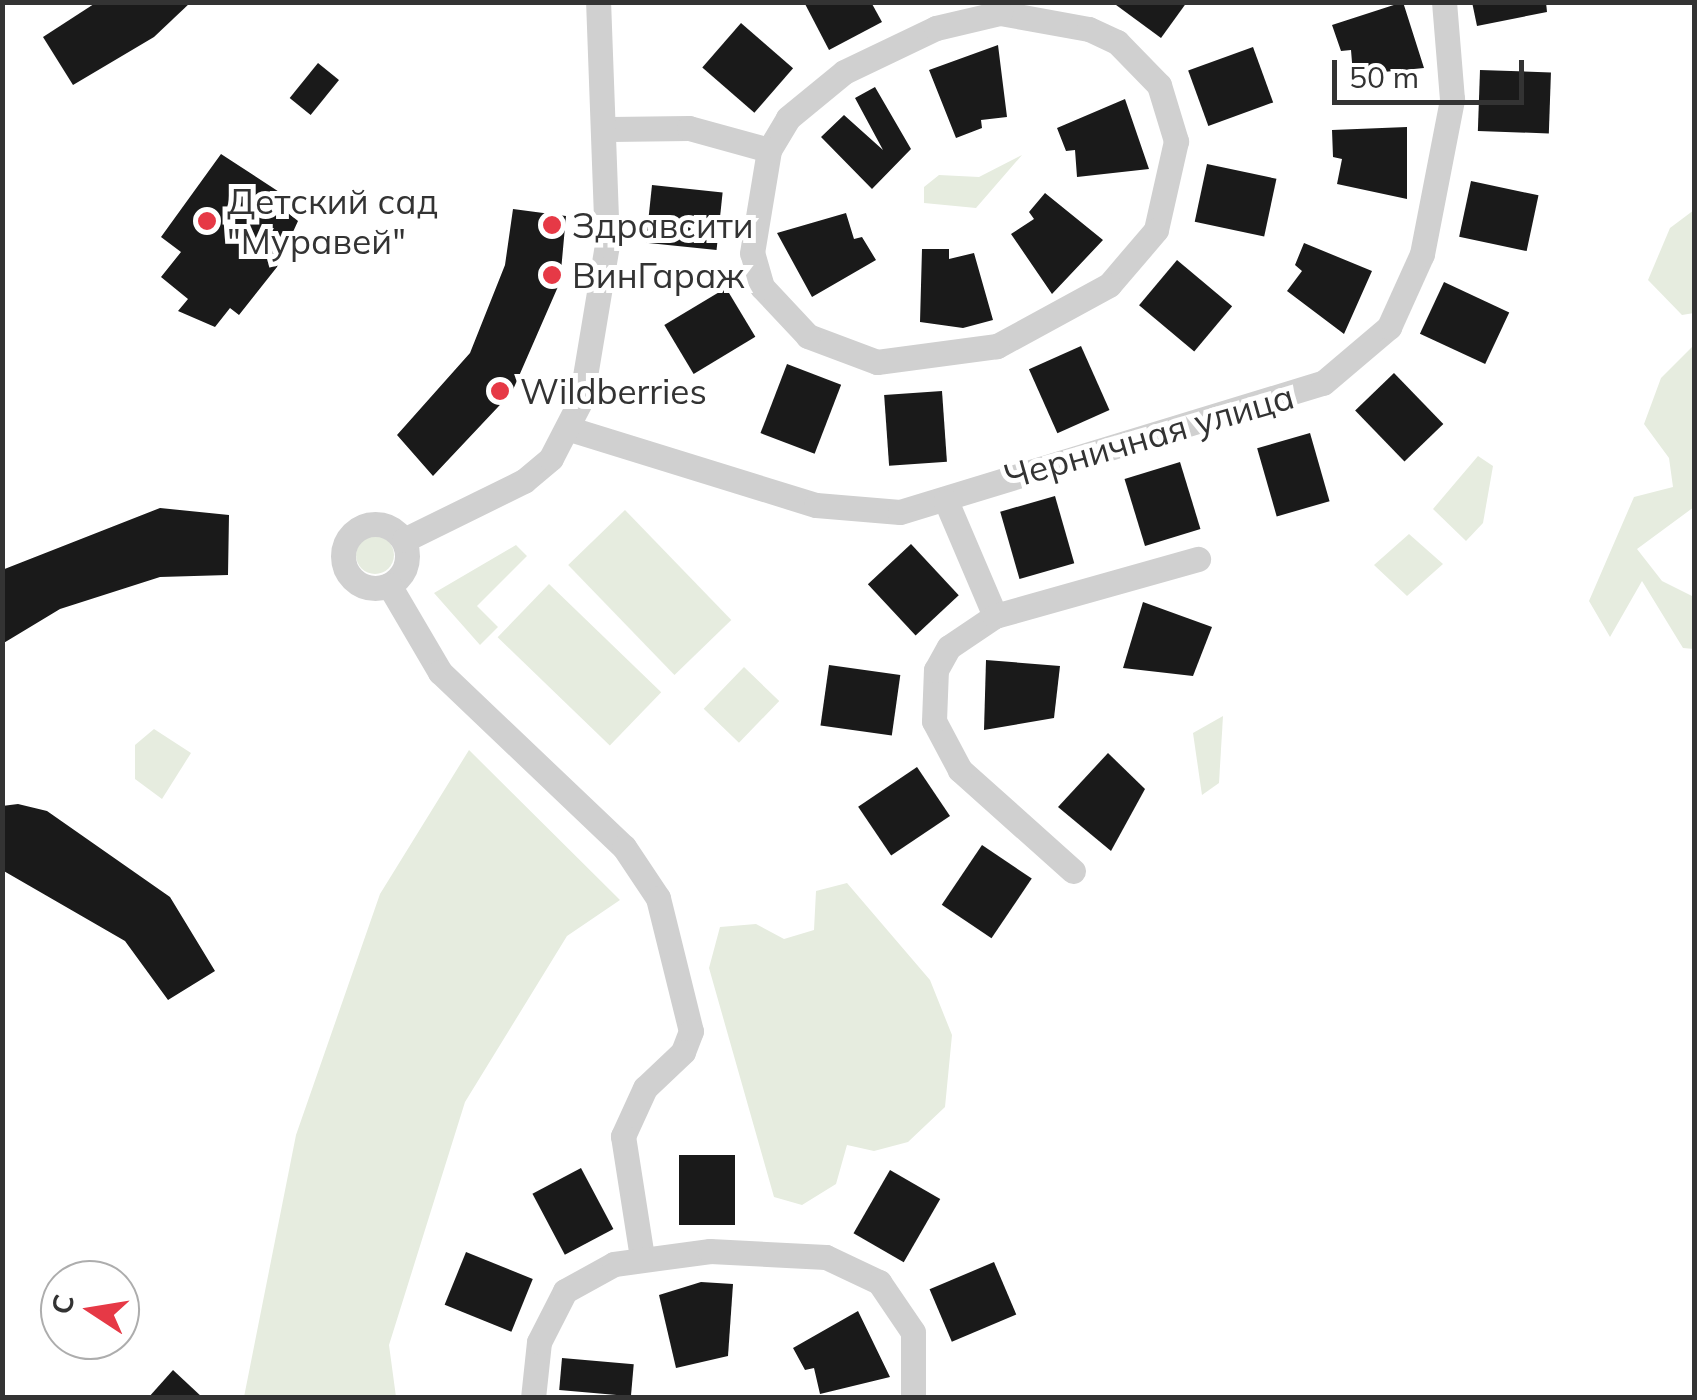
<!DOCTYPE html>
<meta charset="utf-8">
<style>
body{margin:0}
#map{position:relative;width:1697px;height:1400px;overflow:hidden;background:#fff;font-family:Mulish,sans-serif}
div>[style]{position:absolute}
.green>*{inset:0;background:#e6ecdf;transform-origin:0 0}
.round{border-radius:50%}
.building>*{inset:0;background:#1a1a1a;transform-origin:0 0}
.street>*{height:25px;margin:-12.5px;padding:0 12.5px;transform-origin:12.5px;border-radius:12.5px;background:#d0d0d0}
.street>.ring{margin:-12.5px;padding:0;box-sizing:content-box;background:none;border:25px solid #d0d0d0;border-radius:50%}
.dots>*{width:28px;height:28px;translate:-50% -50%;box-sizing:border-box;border:5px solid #fff;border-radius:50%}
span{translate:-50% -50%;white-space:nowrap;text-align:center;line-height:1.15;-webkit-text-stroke:10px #fff;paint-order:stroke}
.poi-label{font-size:35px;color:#333}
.left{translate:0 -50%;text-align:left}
.street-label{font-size:35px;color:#333}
.frame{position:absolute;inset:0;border:5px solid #333;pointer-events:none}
.north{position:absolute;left:40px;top:1260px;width:100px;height:100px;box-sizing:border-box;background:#fff;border:2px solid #adadad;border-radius:50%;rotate:282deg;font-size:28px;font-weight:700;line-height:40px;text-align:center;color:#333}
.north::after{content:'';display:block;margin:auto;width:35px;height:45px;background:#e63946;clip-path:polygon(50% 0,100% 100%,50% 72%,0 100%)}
.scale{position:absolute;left:1332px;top:60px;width:192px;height:45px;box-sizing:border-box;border:5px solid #333;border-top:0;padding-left:12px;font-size:30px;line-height:35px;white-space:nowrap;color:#333;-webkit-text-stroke:8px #fff;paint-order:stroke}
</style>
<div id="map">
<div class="green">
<i style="clip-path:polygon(1022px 155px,976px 208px,924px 203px,924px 187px,939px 175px,979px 177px)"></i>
<i style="clip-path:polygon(1694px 210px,1694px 313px,1682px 315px,1648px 280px,1670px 228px)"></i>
<i style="clip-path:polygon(1694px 345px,1694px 507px,1637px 549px,1662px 581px,1694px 597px,1694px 649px,1683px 648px,1642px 581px,1610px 637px,1589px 601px,1634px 497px,1673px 487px,1669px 458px,1644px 424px,1661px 378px)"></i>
<i style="clip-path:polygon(1478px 456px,1493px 466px,1483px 523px,1466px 541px,1433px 509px)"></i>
<i style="left:625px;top:510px;width:153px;height:79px;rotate:46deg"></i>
<i style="clip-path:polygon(1409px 534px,1443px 564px,1407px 596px,1374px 565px)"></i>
<i class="round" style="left:356px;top:536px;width:38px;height:38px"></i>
<i style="clip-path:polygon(516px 545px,527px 556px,477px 606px,498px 627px,480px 645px,434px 593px)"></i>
<i style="left:549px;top:584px;width:156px;height:74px;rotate:44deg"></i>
<i style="left:744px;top:667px;width:49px;height:58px;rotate:44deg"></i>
<i style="clip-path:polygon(1223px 716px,1219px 783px,1202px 795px,1193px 733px)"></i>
<i style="clip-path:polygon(154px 729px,191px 753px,162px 799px,135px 779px,135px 745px)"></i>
<i style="clip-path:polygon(469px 750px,620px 900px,567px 936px,465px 1102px,389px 1345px,396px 1397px,244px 1397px,296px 1135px,380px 894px)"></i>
<i style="clip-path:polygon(847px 883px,930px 980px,952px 1035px,945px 1107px,908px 1142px,874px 1151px,847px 1145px,836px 1184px,802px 1205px,774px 1197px,709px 968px,720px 927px,756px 924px,784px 939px,814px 930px,816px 891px)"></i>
</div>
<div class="building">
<i style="clip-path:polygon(97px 2px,191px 2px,154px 37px,73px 85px,43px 37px)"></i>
<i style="clip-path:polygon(804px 2px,871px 2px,882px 22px,829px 50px)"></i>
<i style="clip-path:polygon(1112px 2px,1187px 2px,1161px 38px)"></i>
<i style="clip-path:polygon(1403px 2px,1424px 68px,1353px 75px,1351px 50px,1341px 51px,1332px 25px)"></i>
<i style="clip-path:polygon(1472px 2px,1546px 2px,1547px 12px,1477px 26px)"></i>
<i style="left:741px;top:23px;width:69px;height:59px;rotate:41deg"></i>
<i style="clip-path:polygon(998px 45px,1007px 117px,981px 120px,982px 128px,956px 138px,929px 70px)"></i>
<i style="left:1253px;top:47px;width:59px;height:69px;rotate:70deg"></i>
<i style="left:318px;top:63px;width:27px;height:45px;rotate:39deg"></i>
<i style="left:1480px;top:70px;width:71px;height:61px;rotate:2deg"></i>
<i style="clip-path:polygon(875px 87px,911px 149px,872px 189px,821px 137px,844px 115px,883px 150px,855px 98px)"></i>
<i style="clip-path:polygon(1125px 99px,1149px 169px,1077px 177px,1075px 150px,1066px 151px,1057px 128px)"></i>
<i style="clip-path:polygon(1407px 127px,1407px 199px,1337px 184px,1342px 159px,1333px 157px,1332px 130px)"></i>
<i style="clip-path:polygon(221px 154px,296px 203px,288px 213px,298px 221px,277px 267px,239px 315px,230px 308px,215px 327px,178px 311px,188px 299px,161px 277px,181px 252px,161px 237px)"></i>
<i style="left:1207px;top:164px;width:71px;height:59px;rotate:12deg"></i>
<i style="left:1471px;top:181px;width:69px;height:57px;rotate:12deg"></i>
<i style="left:652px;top:185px;width:71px;height:58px;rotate:6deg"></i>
<i style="clip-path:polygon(1045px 193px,1103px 240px,1052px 294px,1011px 234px,1034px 219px,1029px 212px)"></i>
<i style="clip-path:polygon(513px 209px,566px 216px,560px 282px,512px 392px,433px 476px,397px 435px,470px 353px,505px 265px)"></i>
<i style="clip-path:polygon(846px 213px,854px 239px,862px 237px,876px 260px,812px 297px,777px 233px)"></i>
<i style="clip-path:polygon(1304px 243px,1372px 271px,1344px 334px,1287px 291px,1302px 271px,1295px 265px)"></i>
<i style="clip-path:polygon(922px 249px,949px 249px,949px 259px,974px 253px,993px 320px,963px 328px,920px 322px)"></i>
<i style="left:1177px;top:260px;width:72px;height:59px;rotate:40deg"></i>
<i style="left:1444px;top:282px;width:72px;height:57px;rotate:25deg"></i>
<i style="left:726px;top:288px;width:57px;height:72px;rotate:59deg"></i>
<i style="left:1081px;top:346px;width:70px;height:57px;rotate:66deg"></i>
<i style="left:787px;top:364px;width:58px;height:74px;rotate:21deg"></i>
<i style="left:1394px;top:373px;width:71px;height:54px;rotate:46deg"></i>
<i style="left:942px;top:391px;width:71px;height:58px;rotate:86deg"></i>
<i style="left:1310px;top:433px;width:71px;height:55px;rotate:74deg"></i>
<i style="left:1180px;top:462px;width:70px;height:58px;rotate:73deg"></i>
<i style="left:1055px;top:496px;width:70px;height:57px;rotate:74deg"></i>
<i style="clip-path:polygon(160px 508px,229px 515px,228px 575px,160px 577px,60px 609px,2px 644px,2px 570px)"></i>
<i style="left:911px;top:544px;width:70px;height:59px;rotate:47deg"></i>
<i style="clip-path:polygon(1143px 602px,1212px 627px,1193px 676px,1123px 668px)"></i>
<i style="clip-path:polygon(986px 660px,1060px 666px,1054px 718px,984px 730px)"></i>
<i style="left:829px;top:665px;width:72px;height:61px;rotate:8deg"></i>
<i style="clip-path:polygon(1108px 753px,1145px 789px,1111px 851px,1058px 807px)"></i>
<i style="left:917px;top:767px;width:59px;height:71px;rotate:56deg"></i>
<i style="clip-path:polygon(18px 804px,47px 811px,170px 897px,215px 971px,168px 1000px,125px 941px,2px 870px,2px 806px)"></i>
<i style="left:982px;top:845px;width:60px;height:72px;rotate:34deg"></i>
<i style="left:735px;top:1155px;width:70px;height:56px;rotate:90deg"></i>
<i style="left:581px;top:1168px;width:69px;height:55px;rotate:62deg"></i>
<i style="left:890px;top:1170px;width:58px;height:73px;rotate:30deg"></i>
<i style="left:466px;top:1252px;width:72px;height:57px;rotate:22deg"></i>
<i style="left:994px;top:1262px;width:57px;height:70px;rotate:67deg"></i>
<i style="clip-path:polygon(701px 1282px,733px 1284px,728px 1356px,676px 1368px,659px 1295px)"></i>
<i style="clip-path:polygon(858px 1311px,890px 1377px,820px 1394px,814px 1368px,805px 1370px,793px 1348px)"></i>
<i style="left:562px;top:1358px;width:72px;height:32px;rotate:5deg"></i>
<i style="clip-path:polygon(173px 1370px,203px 1398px,148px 1398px)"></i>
</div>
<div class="street">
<i style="left:1000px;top:13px;width:90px;rotate:10.2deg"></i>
<i style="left:1089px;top:29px;width:31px;rotate:25deg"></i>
<i style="left:1117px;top:42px;width:60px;rotate:45.7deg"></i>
<i style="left:1159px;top:85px;width:59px;rotate:73.1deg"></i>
<i style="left:1176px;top:141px;width:91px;rotate:102.7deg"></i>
<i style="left:1156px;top:230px;width:72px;rotate:130.5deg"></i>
<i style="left:1109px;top:285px;width:128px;rotate:151.4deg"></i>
<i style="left:997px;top:346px;width:121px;rotate:172.4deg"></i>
<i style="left:877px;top:362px;width:74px;rotate:-159.4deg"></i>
<i style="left:808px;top:336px;width:67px;rotate:-133.2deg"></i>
<i style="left:762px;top:287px;width:35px;rotate:-106deg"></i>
<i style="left:752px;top:253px;width:104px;rotate:-80.6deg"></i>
<i style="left:769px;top:150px;width:37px;rotate:-59deg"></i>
<i style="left:788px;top:118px;width:72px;rotate:-39.4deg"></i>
<i style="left:844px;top:72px;width:102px;rotate:-25.6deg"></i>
<i style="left:936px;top:28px;width:66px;rotate:-13.2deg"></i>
<i style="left:610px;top:129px;width:79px;rotate:-0.7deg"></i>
<i style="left:689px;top:128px;width:83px;rotate:15.4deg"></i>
<i style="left:570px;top:429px;width:257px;rotate:17.2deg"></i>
<i style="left:816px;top:505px;width:84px;rotate:4.8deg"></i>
<i style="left:900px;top:512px;width:442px;rotate:-17deg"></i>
<i style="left:1323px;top:383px;width:87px;rotate:-40.3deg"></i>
<i style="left:1389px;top:327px;width:80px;rotate:-65.7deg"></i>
<i style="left:1422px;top:254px;width:158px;rotate:-79deg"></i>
<i style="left:1452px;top:99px;width:97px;rotate:-94.7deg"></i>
<i style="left:946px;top:501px;width:125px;rotate:66.9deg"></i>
<i class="ring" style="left:343px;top:524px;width:39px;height:39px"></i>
<i style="left:404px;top:540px;width:134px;rotate:-26.2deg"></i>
<i style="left:524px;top:481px;width:35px;rotate:-40deg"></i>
<i style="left:551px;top:458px;width:65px;rotate:-62.7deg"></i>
<i style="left:581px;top:400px;width:157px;rotate:-80.5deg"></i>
<i style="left:607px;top:245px;width:243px;rotate:-92.1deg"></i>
<i style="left:389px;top:585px;width:101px;rotate:59.6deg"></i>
<i style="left:440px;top:672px;width:254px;rotate:43.6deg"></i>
<i style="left:624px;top:847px;width:61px;rotate:56.3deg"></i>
<i style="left:658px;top:898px;width:137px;rotate:76.1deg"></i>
<i style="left:691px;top:1031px;width:22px;rotate:111deg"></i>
<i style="left:683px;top:1052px;width:52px;rotate:136.5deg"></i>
<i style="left:645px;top:1088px;width:53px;rotate:114.6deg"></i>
<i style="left:623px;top:1136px;width:122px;rotate:81.1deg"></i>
<i style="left:1073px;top:871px;width:152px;rotate:-138.2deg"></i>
<i style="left:960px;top:770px;width:55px;rotate:-118deg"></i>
<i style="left:934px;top:721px;width:51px;rotate:-87.8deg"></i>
<i style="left:936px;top:670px;width:26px;rotate:-61deg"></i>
<i style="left:949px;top:647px;width:55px;rotate:-34deg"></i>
<i style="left:995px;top:616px;width:211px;rotate:-15.7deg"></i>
<i style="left:533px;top:1398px;width:56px;rotate:-83.9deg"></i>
<i style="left:539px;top:1342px;width:57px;rotate:-63deg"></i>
<i style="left:565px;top:1291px;width:56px;rotate:-28.9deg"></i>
<i style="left:614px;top:1264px;width:97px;rotate:-7.7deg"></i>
<i style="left:710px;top:1251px;width:116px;rotate:3deg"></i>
<i style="left:826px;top:1257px;width:59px;rotate:25.3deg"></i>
<i style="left:879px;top:1282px;width:60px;rotate:55.8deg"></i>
<i style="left:913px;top:1332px;width:66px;rotate:90deg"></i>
</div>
<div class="dots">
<i style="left:207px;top:221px;background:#e63946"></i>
<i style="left:552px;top:225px;background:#e63946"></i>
<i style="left:552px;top:275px;background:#e63946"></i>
<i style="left:500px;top:391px;background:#e63946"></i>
</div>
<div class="poi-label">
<span class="left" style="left:227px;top:221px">Детский сад<br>"Муравей"</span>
<span class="left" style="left:572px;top:225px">Здравсити</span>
<span class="left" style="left:572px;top:275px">ВинГараж</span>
<span class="left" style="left:520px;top:391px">Wildberries</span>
</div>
<div class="street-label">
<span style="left:1149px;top:436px;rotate:-16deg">Черничная улица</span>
</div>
<div class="frame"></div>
<div class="north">С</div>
<div class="scale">50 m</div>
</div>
